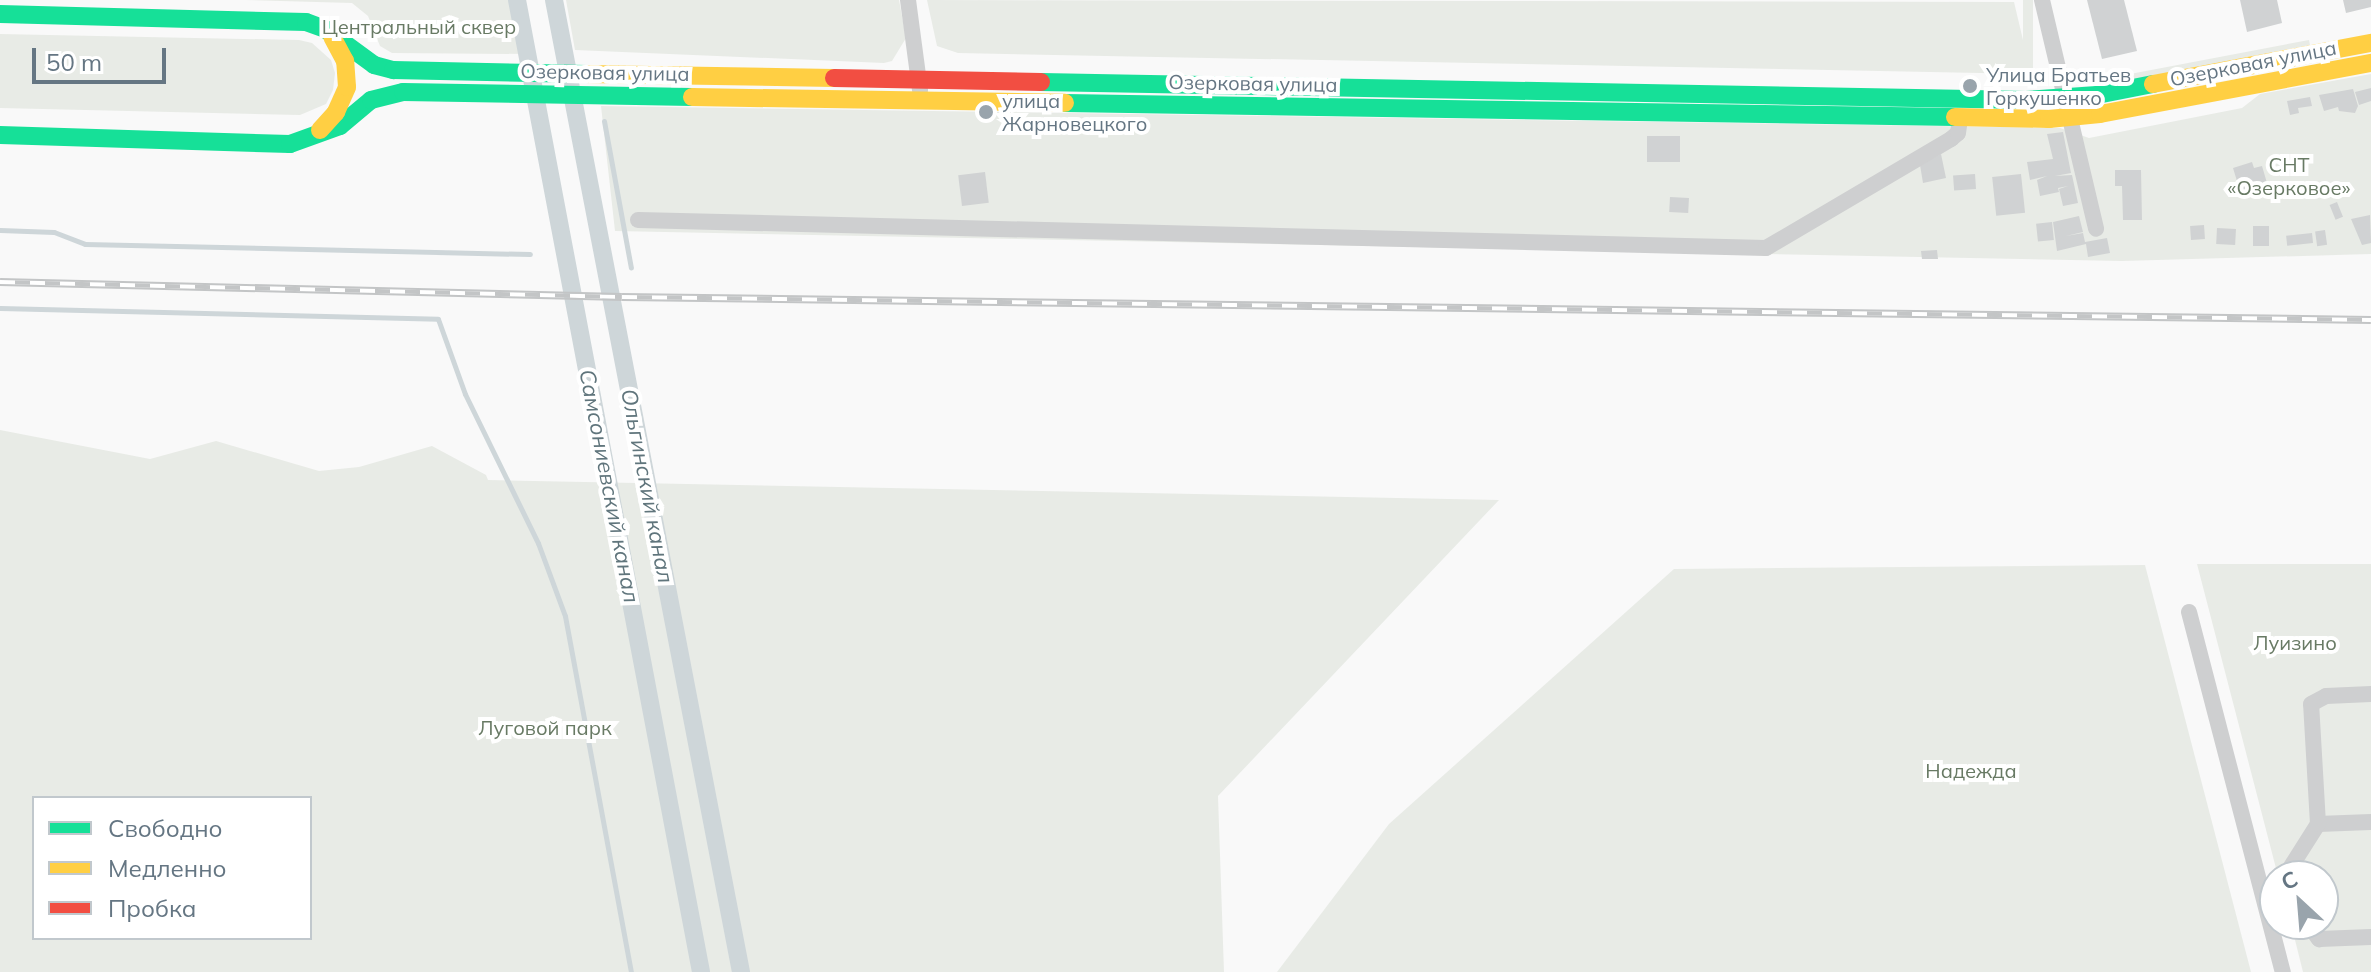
<!DOCTYPE html>
<meta charset="utf-8">
<style>
body{margin:0}
#map{position:relative;width:2371px;height:972px;overflow:hidden;background:#f9f9f9;font-family:Mulish,sans-serif}
div>[style]{position:absolute}
.green>*{inset:0;background:#e8ebe6;transform-origin:0 0}
.stream>*{height:5px;margin:-2.5px;padding:0 2.5px;transform-origin:2.5px;border-radius:2.5px;background:#ced6d9}
.canal>*{height:18px;margin:-9px;padding:0 9px;transform-origin:9px;border-radius:9px;background:#ced6d9}
.building>*{inset:0;background:#d0d2d3;transform-origin:0 0}
.street>*{height:16px;margin:-8px;padding:0 8px;transform-origin:8px;border-radius:8px;background:#cecfd0}
.fast>*{height:18px;margin:-9px;padding:0 9px;transform-origin:9px;border-radius:9px;background:#16e098}
.slow>*{height:18px;margin:-9px;padding:0 9px;transform-origin:9px;border-radius:9px;background:#ffcf43}
.jam>*{height:18px;margin:-9px;padding:0 9px;transform-origin:9px;border-radius:9px;background:#f24e42}
.rail>*{height:8px;margin-top:-4px;transform-origin:0;background:repeating-linear-gradient(90deg,#fff 0 15px,#c3c5c6 0 30px);box-sizing:border-box;border-block:2px solid #c3c5c6}
.dots>*{width:22px;height:22px;translate:-50% -50%;box-sizing:border-box;border:4px solid #fff;border-radius:50%}
span{translate:-50% -50%;white-space:nowrap;text-align:center;line-height:1.15;-webkit-text-stroke:8px #fff;paint-order:stroke}
.park-label{font-size:20px;color:#687a64}
.street-label{font-size:20px;color:#657683}
.poi-label{font-size:20px;color:#657683}
.left{translate:0 -50%;text-align:left}
.water-label{font-size:22px;color:#60757c;font-style:italic}
.legend{position:absolute;left:32px;top:796px;width:280px;height:144px;box-sizing:border-box;background:#fff;border:2px solid #c1c8cd;margin:0;padding:10px 14px;list-style:none;font-size:24px;color:#657683}
.legend li{display:flex;align-items:center;gap:16px;height:40px}
.legend b{width:40px;border:2px solid #c1c8cd}
.north{position:absolute;left:2259px;top:860px;width:80px;height:80px;box-sizing:border-box;background:#fff;border:2px solid #c1c8cd;border-radius:50%;rotate:334deg;font-size:22px;font-weight:700;line-height:32px;text-align:center;color:#657683}
.north::after{content:'';display:block;margin:auto;width:28px;height:36px;background:#99a4ac;clip-path:polygon(50% 0,100% 100%,50% 72%,0 100%)}
.scale{position:absolute;left:32px;top:48px;width:134px;height:36px;box-sizing:border-box;border:4px solid #657683;border-top:0;padding-left:10px;font-size:24px;line-height:28px;white-space:nowrap;color:#657683;-webkit-text-stroke:6px #fff;paint-order:stroke}
</style>
<div id="map">
<div class="green">
<i style="clip-path:polygon(245px 0,514px 0,525px 54px,392px 53px,380px 46px,368px 16px,352px 3px)"></i>
<i style="clip-path:polygon(566px 0,899px 0,906px 38px,892px 61px,884px 63px,575px 50px)"></i>
<i style="clip-path:polygon(927px 0,2014px 2px,2031px 74px,958px 53px,937px 46px)"></i>
<i style="left:2023px;top:0;width:10px;height:76px"></i>
<i style="clip-path:polygon(0 34px,299px 40px,312px 43px,331px 60px,335px 73px,333px 90px,326px 104px,300px 115px,0 108px)"></i>
<i style="clip-path:polygon(2309px 40px,2310px 45px,2110px 84px,2109px 78px)"></i>
<i style="clip-path:polygon(2371px 74px,2371px 254px,2122px 261px,615px 231px,601px 106px,2060px 128px,2089px 138px,2242px 108px,2260px 94px)"></i>
<i style="clip-path:polygon(evenodd,0 430px,150px 459px,216px 441px,319px 471px,359px 467px,432px 446px,486px 475px,488px 480px,1499px 500px,1218px 796px,1224px 972px,0 972px,0 430px,34px 798px,310px 798px,310px 938px,34px 938px,34px 798px)"></i>
<i style="clip-path:polygon(2197px 564px,2371px 564px,2371px 972px,2303px 972px,2291px 924px,2323px 924px,2323px 876px,2278px 876px)"></i>
<i style="clip-path:polygon(2145px 565px,2251px 972px,1277px 972px,1389px 824px,1674px 569px)"></i>
</div>
<div class="stream">
<i style="left:604px;top:121px;width:149px;rotate:79.6deg"></i>
<i style="left:0;top:230px;width:54px;rotate:2.1deg"></i>
<i style="left:54px;top:232px;width:33px;rotate:21deg"></i>
<i style="left:85px;top:244px;width:445px;rotate:1.3deg"></i>
<i style="left:0;top:308px;width:438px;rotate:1.4deg"></i>
<i style="left:438px;top:319px;width:80px;rotate:70.2deg"></i>
<i style="left:465px;top:394px;width:166px;rotate:63.9deg"></i>
<i style="left:538px;top:543px;width:78px;rotate:69.7deg"></i>
<i style="left:565px;top:616px;width:362px;rotate:79.5deg"></i>
</div>
<div class="canal">
<i style="left:517px;top:0;width:989px;rotate:79.28deg"></i>
<i style="left:554px;top:0;width:990px;rotate:79.11deg"></i>
</div>
<div class="building">
<i style="clip-path:polygon(2087px 0,2124px 0,2137px 51px,2102px 59px)"></i>
<i style="clip-path:polygon(2240px 0,2277px 0,2282px 23px,2247px 32px)"></i>
<i style="clip-path:polygon(2343px 0,2371px 0,2371px 7px,2346px 13px)"></i>
<i style="clip-path:polygon(2371px 88px,2371px 101px,2359px 105px,2355px 92px)"></i>
<i style="clip-path:polygon(2353px 89px,2358px 106px,2355px 113px,2339px 111px,2338px 107px,2324px 111px,2319px 95px)"></i>
<i style="clip-path:polygon(2310px 97px,2312px 106px,2298px 108px,2299px 113px,2290px 115px,2287px 101px)"></i>
<i style="clip-path:polygon(2063px 132px,2071px 173px,2055px 176px,2072px 175px,2078px 203px,2063px 206px,2059px 189px,2068px 186px,2058px 188px,2059px 192px,2040px 196px,2037px 180px,2047px 176px,2030px 180px,2027px 162px,2053px 159px,2047px 134px)"></i>
<i style="left:1647px;top:136px;width:33px;height:26px"></i>
<i style="clip-path:polygon(1941px 154px,1946px 178px,1923px 183px,1920px 165px)"></i>
<i style="clip-path:polygon(2252px 162px,2254px 168px,2262px 166px,2267px 183px,2240px 191px,2233px 168px)"></i>
<i style="clip-path:polygon(2115px 170px,2141px 170px,2142px 220px,2123px 220px,2122px 186px,2115px 186px)"></i>
<i style="left:985px;top:172px;width:31px;height:27px;rotate:83deg"></i>
<i style="left:1975px;top:174px;width:15px;height:22px;rotate:86deg"></i>
<i style="left:2021px;top:174px;width:39px;height:29px;rotate:84deg"></i>
<i style="left:1670px;top:197px;width:19px;height:15px;rotate:3deg"></i>
<i style="left:2337px;top:202px;width:16px;height:8px;rotate:68deg"></i>
<i style="clip-path:polygon(2370px 215px,2371px 243px,2362px 245px,2351px 219px)"></i>
<i style="clip-path:polygon(2079px 216px,2083px 232px,2066px 236px,2083px 233px,2085px 242px,2107px 238px,2110px 253px,2088px 257px,2086px 244px,2057px 251px,2053px 222px)"></i>
<i style="left:2052px;top:222px;width:18px;height:16px;rotate:84deg"></i>
<i style="left:2204px;top:225px;width:14px;height:14px;rotate:86deg"></i>
<i style="left:2253px;top:226px;width:16px;height:20px"></i>
<i style="left:2217px;top:228px;width:19px;height:16px;rotate:3deg"></i>
<i style="left:2325px;top:230px;width:15px;height:10px;rotate:82deg"></i>
<i style="left:2312px;top:233px;width:10px;height:26px;rotate:84deg"></i>
<i style="clip-path:polygon(1937px 250px,1938px 259px,1922px 259px,1921px 251px)"></i>
</div>
<div class="street">
<i style="left:908px;top:0;width:91px;rotate:82.4deg"></i>
<i style="left:2042px;top:0;width:235px;rotate:76.7deg"></i>
<i style="left:638px;top:220px;width:1128px;rotate:1.42deg"></i>
<i style="left:1766px;top:248px;width:215px;rotate:-30.5deg"></i>
<i style="left:1951px;top:139px;width:9px;rotate:-41deg"></i>
<i style="left:1958px;top:133px;width:15px;rotate:-82deg"></i>
<i style="left:2189px;top:612px;width:372px;rotate:75.4deg"></i>
<i style="left:2318px;top:824px;width:53px;rotate:-2.2deg"></i>
<i style="left:2285px;top:876px;width:62px;rotate:-57.6deg"></i>
<i style="left:2318px;top:824px;width:120px;rotate:-93.3deg"></i>
<i style="left:2311px;top:704px;width:17px;rotate:-28deg"></i>
<i style="left:2326px;top:696px;width:45px;rotate:-2.5deg"></i>
<i style="left:2308px;top:924px;width:19px;rotate:54deg"></i>
<i style="left:2319px;top:939px;width:52px;rotate:-2.2deg"></i>
</div>
<div class="fast">
<i style="left:0;top:14px;width:306px;rotate:1.5deg"></i>
<i style="left:306px;top:22px;width:20px;rotate:20deg"></i>
<i style="left:325px;top:29px;width:61px;rotate:36.3deg"></i>
<i style="left:374px;top:65px;width:20px;rotate:15deg"></i>
<i style="left:393px;top:70px;width:193px;rotate:1.2deg"></i>
<i style="left:1041px;top:82px;width:985px;rotate:1.05deg"></i>
<i style="left:2026px;top:100px;width:71px;rotate:-4deg"></i>
<i style="left:2097px;top:95px;width:57px;rotate:-11.1deg"></i>
<i style="left:1065px;top:103px;width:890px;rotate:0.9deg"></i>
<i style="left:0;top:135px;width:290px;rotate:1.8deg"></i>
<i style="left:290px;top:144px;width:53px;rotate:-19.8deg"></i>
<i style="left:340px;top:126px;width:40px;rotate:-40deg"></i>
<i style="left:371px;top:100px;width:33px;rotate:-14deg"></i>
<i style="left:403px;top:92px;width:289px;rotate:1deg"></i>
</div>
<div class="slow">
<i style="left:586px;top:74px;width:248px;rotate:0.9deg"></i>
<i style="left:2153px;top:84px;width:222px;rotate:-10.7deg"></i>
<i style="left:692px;top:97px;width:373px;rotate:0.9deg"></i>
<i style="left:1955px;top:117px;width:94px;rotate:1.2deg"></i>
<i style="left:2049px;top:119px;width:51px;rotate:-5.6deg"></i>
<i style="left:2100px;top:114px;width:276px;rotate:-10.7deg"></i>
<i style="left:320px;top:130px;width:24px;rotate:-48deg"></i>
<i style="left:336px;top:112px;width:27px;rotate:-66deg"></i>
<i style="left:347px;top:87px;width:26px;rotate:-94deg"></i>
<i style="left:345px;top:61px;width:27px;rotate:-118deg"></i>
</div>
<div class="jam">
<i style="left:834px;top:78px;width:207px;rotate:1.1deg"></i>
</div>
<div class="rail">
<i style="left:0;top:282px;width:622px;rotate:1.38deg"></i>
<i style="left:622px;top:297px;width:1749px;rotate:0.75deg"></i>
</div>
<div class="dots">
<i style="left:1970px;top:86px;background:#99a4ac"></i>
<i style="left:986px;top:112px;background:#99a4ac"></i>
</div>
<div class="park-label">
<span style="left:419px;top:26px">Центральный сквер</span>
<span style="left:2289px;top:176px">СНТ<br>«Озерковое»</span>
<span style="left:2295px;top:642px">Луизино</span>
<span style="left:545px;top:727px">Луговой парк</span>
<span style="left:1971px;top:770px">Надежда</span>
</div>
<div class="street-label">
<span style="left:2253px;top:63px;rotate:-11deg">Озерковая улица</span>
<span style="left:605px;top:72px;rotate:1deg">Озерковая улица</span>
<span style="left:1253px;top:83px;rotate:1deg">Озерковая улица</span>
</div>
<div class="poi-label">
<span class="left" style="left:1986px;top:86px">Улица Братьев<br>Горкушенко</span>
<span class="left" style="left:1002px;top:112px">улица<br>Жарновецкого</span>
</div>
<div class="water-label">
<span style="left:609px;top:486px;rotate:79deg">Самсониевский канал</span>
<span style="left:647px;top:486px;rotate:79deg">Ольгинский канал</span>
</div>
<ul class="legend">
<li><b style="height:10px;background:#16e098"></b>Свободно</li>
<li><b style="height:10px;background:#ffcf43"></b>Медленно</li>
<li><b style="height:10px;background:#f24e42"></b>Пробка</li>
</ul>
<div class="north">С</div>
<div class="scale">50 m</div>
</div>
